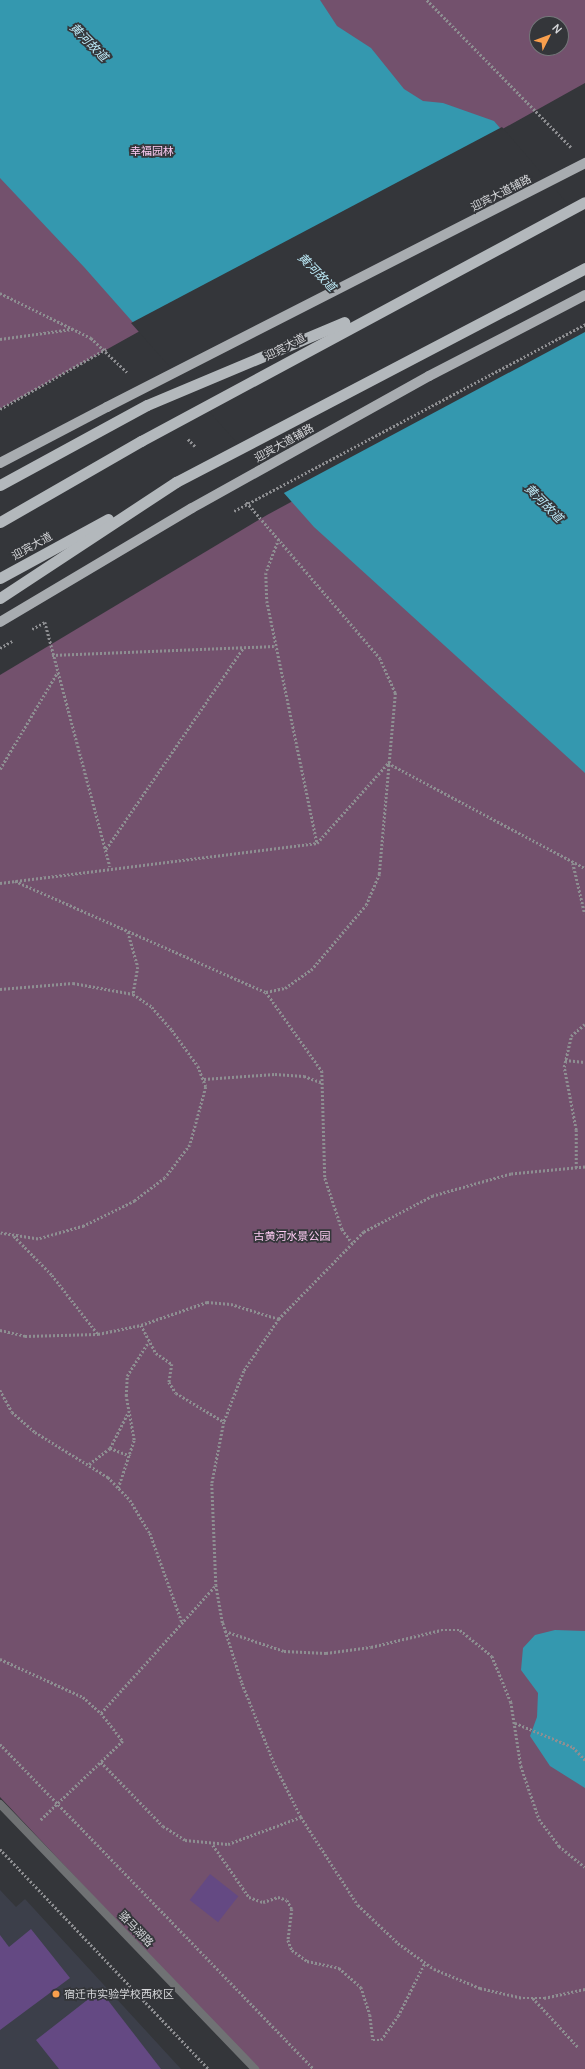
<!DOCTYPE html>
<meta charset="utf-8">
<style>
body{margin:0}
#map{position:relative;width:585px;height:2069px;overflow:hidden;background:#34363a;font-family:Manrope,"Noto Sans SC",sans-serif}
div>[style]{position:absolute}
.built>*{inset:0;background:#3c3f4a}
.green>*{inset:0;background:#73516d}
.water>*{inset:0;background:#3498af}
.pier>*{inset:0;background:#34363a}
.building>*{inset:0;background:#644983;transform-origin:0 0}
.path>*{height:2.5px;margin-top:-1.25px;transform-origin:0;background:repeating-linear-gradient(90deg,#8e8f92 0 2px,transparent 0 4px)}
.tertiary>*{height:8px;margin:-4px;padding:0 4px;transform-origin:4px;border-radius:4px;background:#707274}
.primary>*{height:10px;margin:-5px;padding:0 5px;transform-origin:5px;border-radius:5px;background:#a8acb0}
.trunk>*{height:11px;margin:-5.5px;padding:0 5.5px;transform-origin:5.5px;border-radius:5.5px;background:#b3b8bc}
.path-bridge>*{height:2.5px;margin-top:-1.25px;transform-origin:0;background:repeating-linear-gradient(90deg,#8e8f92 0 2px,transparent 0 4px)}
.primary-bridge>*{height:10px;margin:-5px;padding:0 5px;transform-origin:5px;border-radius:5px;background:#a8acb0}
.trunk-bridge>*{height:11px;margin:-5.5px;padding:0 5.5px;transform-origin:5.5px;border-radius:5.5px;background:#b3b8bc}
.dots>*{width:11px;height:11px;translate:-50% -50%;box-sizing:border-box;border:2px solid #34363a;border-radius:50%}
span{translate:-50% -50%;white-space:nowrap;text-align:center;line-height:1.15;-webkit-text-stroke:3.5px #34363a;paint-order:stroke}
.park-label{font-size:11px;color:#fdccf3}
.street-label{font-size:11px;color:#d7d8db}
.poi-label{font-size:11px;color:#d7d8db}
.left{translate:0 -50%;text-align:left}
.water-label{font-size:12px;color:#bdebf8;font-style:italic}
.north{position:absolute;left:529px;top:16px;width:40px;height:40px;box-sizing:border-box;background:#34363a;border:1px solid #75777a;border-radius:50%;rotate:48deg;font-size:11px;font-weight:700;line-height:16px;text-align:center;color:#d7d8db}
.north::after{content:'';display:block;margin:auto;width:14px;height:18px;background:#f99f4d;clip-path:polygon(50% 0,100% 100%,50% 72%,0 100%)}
</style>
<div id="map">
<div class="built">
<i style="clip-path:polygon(0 1890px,16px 1907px,25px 1899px,181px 2069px,0 2069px)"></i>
</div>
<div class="green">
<i style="clip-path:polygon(evenodd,0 0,585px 0,585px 83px,0 409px,0 0,537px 24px,561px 24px,561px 48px,537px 48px,537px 24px)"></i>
<i style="clip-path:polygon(585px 343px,585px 2069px,256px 2069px,0 1797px,0 675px,267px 515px)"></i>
</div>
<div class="water">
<i style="clip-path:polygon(0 0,320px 0,337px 26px,371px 48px,404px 89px,423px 101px,443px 103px,494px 121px,585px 227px,585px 773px,314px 527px,84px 267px,0 178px)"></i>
<i style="clip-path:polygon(555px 1630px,585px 1631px,585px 1788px,550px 1766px,530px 1736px,537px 1717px,538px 1693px,521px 1670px,523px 1648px,535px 1635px)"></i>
</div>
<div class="pier">
<i style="clip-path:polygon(502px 127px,585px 224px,585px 332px,282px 494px,131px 323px)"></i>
</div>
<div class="building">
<i style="left:210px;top:1874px;width:36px;height:33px;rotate:38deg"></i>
<i style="clip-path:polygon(31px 1929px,70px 1978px,0 2030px,0 1935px,9px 1947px)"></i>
<i style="clip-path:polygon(100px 1990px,161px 2069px,59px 2069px,36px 2040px)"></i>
</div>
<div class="path">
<i style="left:427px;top:0;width:206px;rotate:45.6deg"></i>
<i style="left:0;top:293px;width:102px;rotate:26.3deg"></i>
<i style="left:91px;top:338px;width:51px;rotate:43.4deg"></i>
<i style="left:0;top:339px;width:73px;rotate:-7.9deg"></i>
<i style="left:0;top:409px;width:122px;rotate:-29.5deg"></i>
<i style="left:188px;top:439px;width:11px;rotate:45deg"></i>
<i style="left:279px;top:539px;width:36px;rotate:111deg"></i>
<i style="left:266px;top:573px;width:28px;rotate:88deg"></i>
<i style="left:267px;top:601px;width:247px;rotate:78.3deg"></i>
<i style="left:45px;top:622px;width:253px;rotate:75.1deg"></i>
<i style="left:32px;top:629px;width:15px;rotate:-28deg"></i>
<i style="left:0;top:648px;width:14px;rotate:-30deg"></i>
<i style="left:52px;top:655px;width:222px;rotate:-2.3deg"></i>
<i style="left:388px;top:763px;width:223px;rotate:28.1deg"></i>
<i style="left:0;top:769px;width:112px;rotate:-59.3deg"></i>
<i style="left:106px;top:849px;width:243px;rotate:-55.7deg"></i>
<i style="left:573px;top:863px;width:52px;rotate:76.8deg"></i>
<i style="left:15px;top:881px;width:274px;rotate:23.9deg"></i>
<i style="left:266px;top:992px;width:19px;rotate:-12deg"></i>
<i style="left:285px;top:988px;width:32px;rotate:-35deg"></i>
<i style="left:311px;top:970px;width:85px;rotate:-49.8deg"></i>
<i style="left:366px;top:905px;width:34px;rotate:-67deg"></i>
<i style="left:379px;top:874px;width:182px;rotate:-84.9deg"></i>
<i style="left:395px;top:693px;width:37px;rotate:-114deg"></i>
<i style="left:380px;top:659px;width:208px;rotate:-130.5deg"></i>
<i style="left:0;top:883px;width:320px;rotate:-7.2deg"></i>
<i style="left:317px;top:843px;width:107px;rotate:-48.4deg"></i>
<i style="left:128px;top:932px;width:36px;rotate:74deg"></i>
<i style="left:138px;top:967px;width:27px;rotate:100deg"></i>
<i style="left:0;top:989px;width:73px;rotate:-4.7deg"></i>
<i style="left:73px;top:983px;width:61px;rotate:10.4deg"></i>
<i style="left:133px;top:994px;width:23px;rotate:34deg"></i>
<i style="left:152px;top:1007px;width:30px;rotate:49deg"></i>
<i style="left:172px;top:1030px;width:44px;rotate:54.2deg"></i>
<i style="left:198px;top:1066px;width:22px;rotate:69deg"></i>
<i style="left:206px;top:1087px;width:60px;rotate:105.4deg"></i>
<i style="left:190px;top:1145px;width:41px;rotate:127.1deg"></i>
<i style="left:165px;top:1178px;width:38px;rotate:143deg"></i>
<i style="left:135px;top:1201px;width:57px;rotate:153.9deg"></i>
<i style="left:84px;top:1226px;width:48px;rotate:164.2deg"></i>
<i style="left:38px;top:1239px;width:38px;rotate:-171deg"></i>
<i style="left:266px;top:992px;width:97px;rotate:54.7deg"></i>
<i style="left:322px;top:1071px;width:107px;rotate:88.4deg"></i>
<i style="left:325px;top:1178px;width:54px;rotate:71.6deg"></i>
<i style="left:342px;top:1229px;width:17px;rotate:54deg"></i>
<i style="left:565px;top:1060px;width:20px;rotate:6deg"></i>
<i style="left:204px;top:1079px;width:71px;rotate:-4deg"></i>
<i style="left:275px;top:1074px;width:29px;rotate:4deg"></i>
<i style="left:304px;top:1076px;width:20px;rotate:20deg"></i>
<i style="left:585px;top:1167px;width:74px;rotate:174.6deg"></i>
<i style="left:511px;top:1174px;width:81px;rotate:164.2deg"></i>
<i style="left:433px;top:1196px;width:78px;rotate:152.4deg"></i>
<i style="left:364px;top:1232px;width:122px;rotate:134.3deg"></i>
<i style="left:279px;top:1319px;width:63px;rotate:123.9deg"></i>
<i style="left:244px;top:1371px;width:55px;rotate:111.4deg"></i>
<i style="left:224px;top:1422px;width:63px;rotate:101deg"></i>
<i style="left:212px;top:1484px;width:101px;rotate:87.7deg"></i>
<i style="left:216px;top:1585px;width:39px;rotate:80deg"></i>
<i style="left:223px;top:1623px;width:63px;rotate:72.4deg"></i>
<i style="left:242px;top:1683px;width:88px;rotate:68.1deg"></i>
<i style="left:275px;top:1765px;width:58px;rotate:63.4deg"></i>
<i style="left:301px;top:1817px;width:105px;rotate:57.1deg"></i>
<i style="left:358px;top:1905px;width:55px;rotate:43.5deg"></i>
<i style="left:398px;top:1943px;width:44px;rotate:35.8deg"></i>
<i style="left:434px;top:1969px;width:50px;rotate:22.4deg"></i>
<i style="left:480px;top:1988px;width:44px;rotate:13.1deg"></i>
<i style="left:523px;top:1998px;width:21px"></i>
<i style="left:544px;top:1998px;width:42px;rotate:-12.4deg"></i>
<i style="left:576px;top:1168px;width:38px;rotate:-90deg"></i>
<i style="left:576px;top:1130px;width:64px;rotate:-100.8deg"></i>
<i style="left:564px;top:1067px;width:32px;rotate:-77deg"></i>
<i style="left:571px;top:1036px;width:18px;rotate:-41deg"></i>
<i style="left:14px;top:1236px;width:54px;rotate:45.7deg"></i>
<i style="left:52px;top:1275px;width:75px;rotate:52.1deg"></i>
<i style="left:141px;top:1325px;width:32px;rotate:62deg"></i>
<i style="left:156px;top:1353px;width:19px;rotate:35deg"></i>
<i style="left:172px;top:1364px;width:18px;rotate:99deg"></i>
<i style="left:169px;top:1382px;width:13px;rotate:58deg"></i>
<i style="left:176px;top:1393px;width:56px;rotate:31.1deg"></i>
<i style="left:0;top:1330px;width:26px;rotate:13deg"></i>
<i style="left:25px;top:1336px;width:73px;rotate:-1.6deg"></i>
<i style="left:98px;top:1334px;width:44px;rotate:-11.8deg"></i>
<i style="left:141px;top:1325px;width:70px;rotate:-19.2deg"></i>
<i style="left:207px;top:1302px;width:24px;rotate:5deg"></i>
<i style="left:231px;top:1304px;width:50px;rotate:17.4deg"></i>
<i style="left:0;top:1390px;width:25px;rotate:61deg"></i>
<i style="left:12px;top:1412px;width:30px;rotate:41deg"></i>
<i style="left:35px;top:1432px;width:86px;rotate:31.7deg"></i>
<i style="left:108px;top:1477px;width:32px;rotate:46deg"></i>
<i style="left:130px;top:1500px;width:39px;rotate:59deg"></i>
<i style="left:150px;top:1533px;width:95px;rotate:70.2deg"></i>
<i style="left:110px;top:1448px;width:22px;rotate:21deg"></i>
<i style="left:89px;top:1464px;width:26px;rotate:-37deg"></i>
<i style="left:110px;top:1448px;width:39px;rotate:-63deg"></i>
<i style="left:118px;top:1488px;width:51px;rotate:-71.6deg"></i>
<i style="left:134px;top:1440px;width:45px;rotate:-100.3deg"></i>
<i style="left:126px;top:1396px;width:20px;rotate:-87deg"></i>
<i style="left:127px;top:1376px;width:40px;rotate:-58deg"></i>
<i style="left:225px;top:1631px;width:62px;rotate:18.7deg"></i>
<i style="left:284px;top:1651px;width:42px;rotate:2.7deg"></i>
<i style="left:326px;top:1653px;width:45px;rotate:-7.6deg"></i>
<i style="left:371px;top:1647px;width:72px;rotate:-13.7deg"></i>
<i style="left:441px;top:1630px;width:19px"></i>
<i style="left:460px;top:1630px;width:41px;rotate:39.1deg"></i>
<i style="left:492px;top:1656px;width:50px;rotate:67.6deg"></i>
<i style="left:511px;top:1702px;width:65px;rotate:81.1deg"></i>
<i style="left:521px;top:1766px;width:56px;rotate:71.2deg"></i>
<i style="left:539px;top:1819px;width:34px;rotate:53deg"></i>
<i style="left:559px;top:1846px;width:33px;rotate:39deg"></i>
<i style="left:0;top:1659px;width:91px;rotate:24.6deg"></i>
<i style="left:83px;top:1697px;width:24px;rotate:42deg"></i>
<i style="left:101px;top:1713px;width:36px;rotate:52deg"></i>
<i style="left:123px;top:1741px;width:114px;rotate:136.1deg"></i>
<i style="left:101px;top:1713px;width:172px;rotate:-48.1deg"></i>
<i style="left:515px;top:1723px;width:63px;rotate:22.5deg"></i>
<i style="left:573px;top:1747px;width:18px;rotate:47deg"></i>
<i style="left:0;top:1744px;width:452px;rotate:46deg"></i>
<i style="left:101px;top:1762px;width:89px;rotate:45.9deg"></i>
<i style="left:163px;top:1826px;width:26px;rotate:32deg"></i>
<i style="left:185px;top:1840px;width:43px;rotate:5.3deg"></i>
<i style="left:228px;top:1844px;width:78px;rotate:-20.3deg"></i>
<i style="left:213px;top:1845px;width:63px;rotate:55.3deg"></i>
<i style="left:249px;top:1897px;width:15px;rotate:20deg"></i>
<i style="left:263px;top:1902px;width:16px;rotate:-18deg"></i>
<i style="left:278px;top:1897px;width:9px;rotate:18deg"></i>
<i style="left:287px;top:1900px;width:10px;rotate:61deg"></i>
<i style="left:292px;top:1909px;width:31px;rotate:97deg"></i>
<i style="left:288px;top:1940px;width:11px;rotate:68deg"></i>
<i style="left:292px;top:1950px;width:19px;rotate:36deg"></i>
<i style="left:307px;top:1961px;width:33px;rotate:12deg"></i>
<i style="left:339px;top:1968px;width:29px;rotate:41deg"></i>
<i style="left:361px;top:1987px;width:29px;rotate:72deg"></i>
<i style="left:370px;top:2015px;width:25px;rotate:83deg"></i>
<i style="left:373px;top:2040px;width:8px"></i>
<i style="left:381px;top:2040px;width:29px;rotate:-55deg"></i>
<i style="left:398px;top:2016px;width:60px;rotate:-63.4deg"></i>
<i style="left:0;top:1849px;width:303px;rotate:46.5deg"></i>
<i style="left:533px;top:1998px;width:68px;rotate:47.4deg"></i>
</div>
<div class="tertiary">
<i style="left:0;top:1804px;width:368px;rotate:46.1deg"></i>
</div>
<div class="primary">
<i style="left:0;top:463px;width:121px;rotate:-27.6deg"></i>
<i style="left:0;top:622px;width:223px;rotate:-30.7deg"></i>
</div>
<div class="trunk">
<i style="left:0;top:522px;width:163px;rotate:-29.9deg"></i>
<i style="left:0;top:578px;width:123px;rotate:-28.6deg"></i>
<i style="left:0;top:598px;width:211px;rotate:-33.4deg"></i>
</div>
<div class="path-bridge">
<i style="left:234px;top:511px;width:398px;rotate:-28deg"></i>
</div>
<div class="primary-bridge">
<i style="left:107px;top:407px;width:537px;rotate:-27.04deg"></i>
<i style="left:192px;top:508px;width:271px;rotate:-29.1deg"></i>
<i style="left:429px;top:376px;width:176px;rotate:-27.4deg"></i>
</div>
<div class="trunk-bridge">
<i style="left:141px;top:441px;width:504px;rotate:-28.29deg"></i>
<i style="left:176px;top:482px;width:462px;rotate:-27.6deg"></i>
<i style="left:0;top:485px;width:167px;rotate:-28.6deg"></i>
<i style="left:147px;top:405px;width:214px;rotate:-22.8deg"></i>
</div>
<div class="dots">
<i style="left:56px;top:1994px;background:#f99f4d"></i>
</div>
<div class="park-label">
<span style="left:152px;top:151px">幸福园林</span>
<span style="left:292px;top:1236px">古黄河水景公园</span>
</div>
<div class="street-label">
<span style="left:501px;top:193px;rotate:-27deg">迎宾大道辅路</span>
<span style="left:285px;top:347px;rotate:-28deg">迎宾大道</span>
<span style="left:284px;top:443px;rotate:-29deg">迎宾大道辅路</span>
<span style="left:32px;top:546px;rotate:-29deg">迎宾大道</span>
<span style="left:136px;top:1929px;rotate:46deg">骆马湖路</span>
</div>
<div class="poi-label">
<span class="left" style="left:64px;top:1994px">宿迁市实验学校西校区</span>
</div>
<div class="water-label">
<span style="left:89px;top:42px;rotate:45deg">黄河故道</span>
<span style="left:317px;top:272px;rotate:45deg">黄河故道</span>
<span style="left:544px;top:503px;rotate:45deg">黄河故道</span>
</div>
<div class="north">N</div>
</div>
